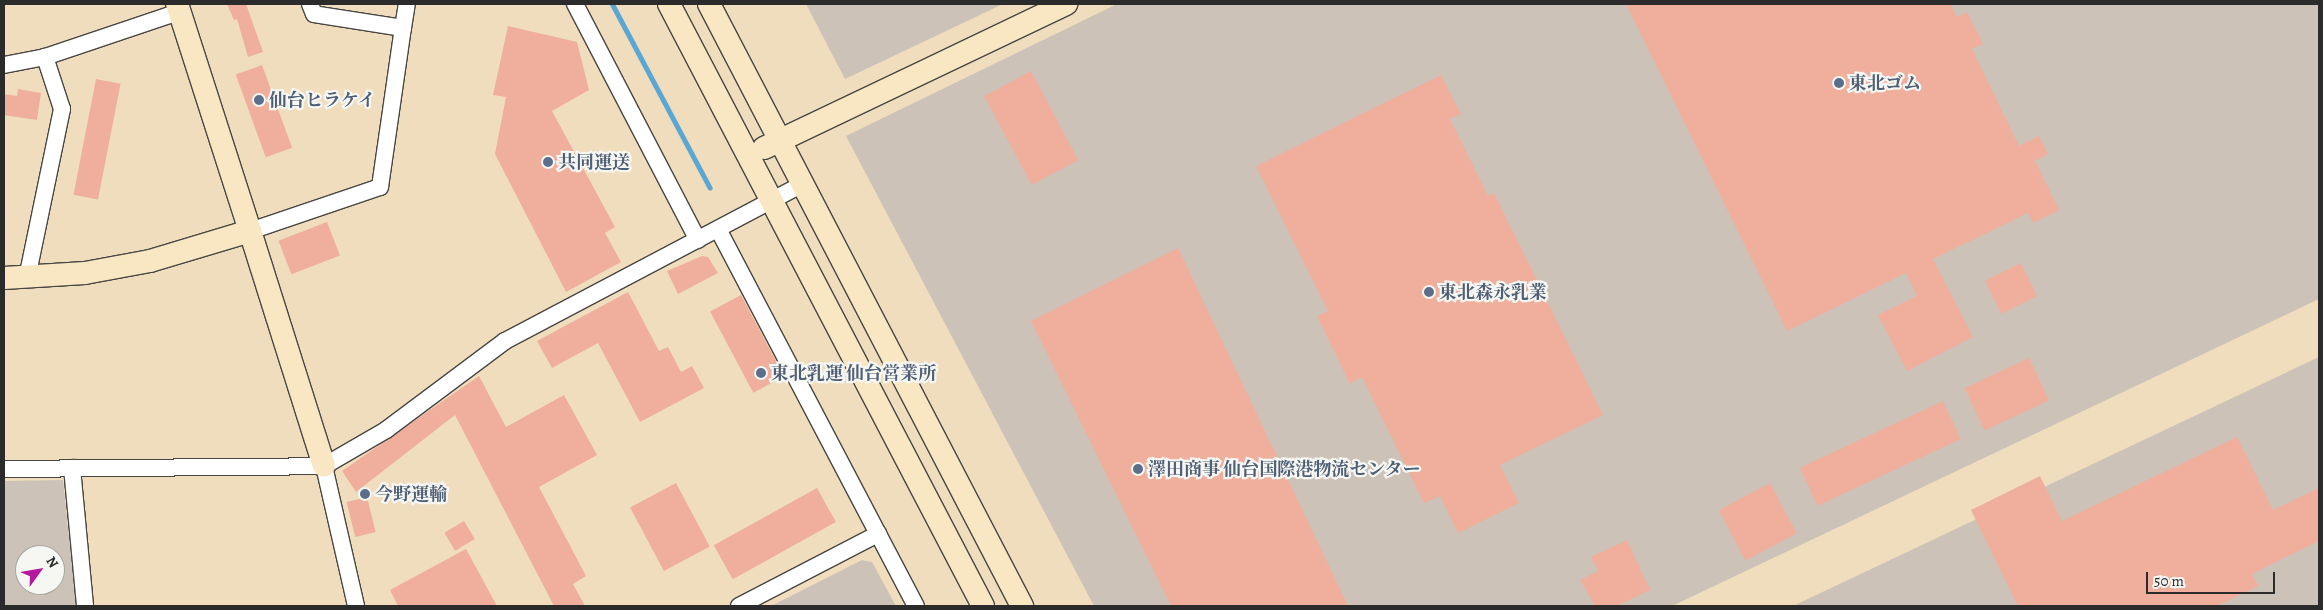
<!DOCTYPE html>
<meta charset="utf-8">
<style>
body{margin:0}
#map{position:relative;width:2323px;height:610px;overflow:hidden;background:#efddbd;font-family:Alegreya,"Noto Serif JP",serif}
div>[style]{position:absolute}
.industrial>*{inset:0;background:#ccc2b8}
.stream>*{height:5px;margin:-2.5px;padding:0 2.5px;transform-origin:2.5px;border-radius:2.5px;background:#5ba7d4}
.building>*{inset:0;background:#efaf9c;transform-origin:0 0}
.roads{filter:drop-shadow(1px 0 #484641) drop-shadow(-1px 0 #484641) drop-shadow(0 1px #484641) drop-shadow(0 -1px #484641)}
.street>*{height:16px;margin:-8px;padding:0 8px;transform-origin:8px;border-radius:8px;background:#fff}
.secondary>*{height:22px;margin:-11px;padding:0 11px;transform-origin:11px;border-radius:11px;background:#f9e7c3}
.dots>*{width:14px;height:14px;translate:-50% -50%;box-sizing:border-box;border:2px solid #f6f6f2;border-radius:50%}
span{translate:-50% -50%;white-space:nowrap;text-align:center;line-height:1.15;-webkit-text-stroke:4.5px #f6f6f2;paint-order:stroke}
.service-label{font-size:18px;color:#4e5e75;font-weight:700}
.left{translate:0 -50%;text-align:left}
.frame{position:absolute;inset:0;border:5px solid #2b2b2b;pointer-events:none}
.north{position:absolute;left:15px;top:545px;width:50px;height:50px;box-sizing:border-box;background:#f6f6f2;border:1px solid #a5a5a2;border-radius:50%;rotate:58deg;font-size:14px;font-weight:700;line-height:20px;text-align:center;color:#2b2b2b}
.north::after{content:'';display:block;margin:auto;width:18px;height:22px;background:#b5179e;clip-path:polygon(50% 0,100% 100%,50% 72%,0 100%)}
.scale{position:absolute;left:2146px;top:572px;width:129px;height:22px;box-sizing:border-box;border:2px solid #2b2b2b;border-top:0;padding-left:6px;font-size:15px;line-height:18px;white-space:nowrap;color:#2b2b2b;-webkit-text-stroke:4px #f6f6f2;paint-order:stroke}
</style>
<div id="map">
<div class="industrial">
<i style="clip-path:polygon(806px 4px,1003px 4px,845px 79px)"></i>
<i style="clip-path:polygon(1117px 4px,2319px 4px,2319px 299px,1672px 606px,1094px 606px,846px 136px)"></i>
<i style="clip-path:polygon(2319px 357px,2319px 606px,1793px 606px)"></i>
<i style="clip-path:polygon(evenodd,63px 480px,76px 606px,4px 606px,4px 481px,63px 480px,25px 555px,55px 555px,55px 585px,25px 585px,25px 555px)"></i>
<i style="clip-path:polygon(862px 560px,872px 562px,896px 606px,771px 606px)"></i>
</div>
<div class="stream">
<i style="left:612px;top:4px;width:208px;rotate:62deg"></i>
</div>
<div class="building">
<i style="clip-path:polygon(227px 4px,246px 4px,263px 52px,248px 57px,237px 19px,234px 20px)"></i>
<i style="clip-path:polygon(1626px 4px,1950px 4px,1957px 17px,1967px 12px,1983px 44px,1972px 49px,2019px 146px,2039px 136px,2048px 154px,2035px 161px,2059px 210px,2033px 223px,2028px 213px,1933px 259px,1973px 337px,1907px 371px,1878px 315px,1917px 296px,1906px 273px,1787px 331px)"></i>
<i style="clip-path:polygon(508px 26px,577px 42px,589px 90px,552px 111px,615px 227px,605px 233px,621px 262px,566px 292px,495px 154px,506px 97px,493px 95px)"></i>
<i style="left:262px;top:65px;width:88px;height:28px;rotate:70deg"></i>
<i style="left:1031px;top:71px;width:101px;height:53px;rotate:62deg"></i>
<i style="clip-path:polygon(1441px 75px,1461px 114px,1450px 119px,1488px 196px,1494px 193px,1603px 415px,1500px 465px,1519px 503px,1458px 533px,1440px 496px,1424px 503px,1362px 377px,1350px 384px,1317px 316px,1328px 311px,1256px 166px)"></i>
<i style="left:96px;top:79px;width:25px;height:118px;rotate:11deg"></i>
<i style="clip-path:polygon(18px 89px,41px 93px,37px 120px,4px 115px,4px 94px,17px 96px)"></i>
<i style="left:327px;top:222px;width:36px;height:52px;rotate:69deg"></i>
<i style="clip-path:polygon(1178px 248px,1348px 606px,1171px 606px,1031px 321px)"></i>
<i style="clip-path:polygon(702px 256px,708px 257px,718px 273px,678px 294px,667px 271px)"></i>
<i style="left:2021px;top:263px;width:37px;height:40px;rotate:64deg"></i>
<i style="clip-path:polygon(628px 292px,659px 351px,668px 347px,681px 372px,692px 366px,704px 388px,640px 422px,598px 343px,552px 368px,537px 341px)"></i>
<i style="left:741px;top:295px;width:92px;height:35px;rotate:62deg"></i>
<i style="left:2029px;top:358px;width:47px;height:71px;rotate:65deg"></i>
<i style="clip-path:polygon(479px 376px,506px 427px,564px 395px,597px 455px,539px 487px,586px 576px,573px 584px,585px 606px,554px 606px,455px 415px,356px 492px,342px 471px)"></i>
<i style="left:1943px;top:401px;width:42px;height:158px;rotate:65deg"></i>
<i style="clip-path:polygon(2237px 437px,2273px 510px,2319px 488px,2319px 541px,2252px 574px,2258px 586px,2217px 606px,2018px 606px,1971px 510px,2040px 476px,2062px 521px)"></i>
<i style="left:676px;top:483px;width:72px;height:52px;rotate:62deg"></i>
<i style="left:1770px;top:483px;width:57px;height:58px;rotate:62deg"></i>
<i style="left:817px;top:488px;width:39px;height:118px;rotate:61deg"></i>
<i style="left:367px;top:497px;width:36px;height:21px;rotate:76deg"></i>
<i style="left:464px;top:521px;width:21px;height:23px;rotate:59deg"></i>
<i style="clip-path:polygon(1627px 540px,1650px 590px,1617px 606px,1595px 606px,1580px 580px,1598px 571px,1591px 557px)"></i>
<i style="clip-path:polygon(466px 549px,497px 606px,398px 606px,390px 590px)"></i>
</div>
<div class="roads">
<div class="street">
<i style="left:575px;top:4px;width:266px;rotate:62.5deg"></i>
<i style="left:403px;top:28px;width:24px;rotate:-81deg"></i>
<i style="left:4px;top:65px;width:42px;rotate:-11deg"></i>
<i style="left:45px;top:57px;width:141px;rotate:-18.6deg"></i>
<i style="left:718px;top:229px;width:426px;rotate:62.3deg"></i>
<i style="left:250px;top:231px;width:137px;rotate:-18.7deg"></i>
<i style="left:380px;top:187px;width:161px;rotate:-81.8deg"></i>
<i style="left:403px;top:28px;width:90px;rotate:-171.1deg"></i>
<i style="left:314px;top:14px;width:11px;rotate:-112deg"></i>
<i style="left:27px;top:278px;width:173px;rotate:-78.3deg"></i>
<i style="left:62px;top:109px;width:55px;rotate:-108.1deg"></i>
<i style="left:324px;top:466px;width:144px;rotate:77.1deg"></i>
<i style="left:72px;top:468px;width:139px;rotate:84.6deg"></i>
<i style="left:4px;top:469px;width:320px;rotate:-0.5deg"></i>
<i style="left:324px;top:466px;width:72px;rotate:-30.1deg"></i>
<i style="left:386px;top:430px;width:149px;rotate:-36.8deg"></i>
<i style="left:505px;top:341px;width:335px;rotate:-27.8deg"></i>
<i style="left:739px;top:606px;width:157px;rotate:-27.4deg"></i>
</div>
<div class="secondary">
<i style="left:669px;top:4px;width:679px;rotate:62.45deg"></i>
<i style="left:709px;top:4px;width:679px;rotate:62.53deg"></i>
<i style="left:764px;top:148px;width:335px;rotate:-25.5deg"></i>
<i style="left:250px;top:231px;width:246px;rotate:72.5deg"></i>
<i style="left:4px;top:278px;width:81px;rotate:-3.5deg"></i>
<i style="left:85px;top:273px;width:66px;rotate:-10.5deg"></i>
<i style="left:150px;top:261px;width:104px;rotate:-16.7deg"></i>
<i style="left:250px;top:231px;width:238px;rotate:-107.8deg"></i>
</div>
</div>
<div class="dots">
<i style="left:1839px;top:83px;background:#5c6f8a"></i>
<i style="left:259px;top:100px;background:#5c6f8a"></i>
<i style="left:548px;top:162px;background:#5c6f8a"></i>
<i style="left:1429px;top:292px;background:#5c6f8a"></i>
<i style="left:761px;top:373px;background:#5c6f8a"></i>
<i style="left:1138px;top:469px;background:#5c6f8a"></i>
<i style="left:365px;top:494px;background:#5c6f8a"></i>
</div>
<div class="service-label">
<span class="left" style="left:1849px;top:83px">東北ゴム</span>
<span class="left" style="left:269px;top:100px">仙台ヒラケイ</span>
<span class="left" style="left:558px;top:162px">共同運送</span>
<span class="left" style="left:1439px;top:292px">東北森永乳業</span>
<span class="left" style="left:771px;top:373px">東北乳運 仙台営業所</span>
<span class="left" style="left:1148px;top:469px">澤田商事 仙台国際港物流センター</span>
<span class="left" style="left:375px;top:494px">今野運輸</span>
</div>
<div class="frame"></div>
<div class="north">N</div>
<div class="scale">50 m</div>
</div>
